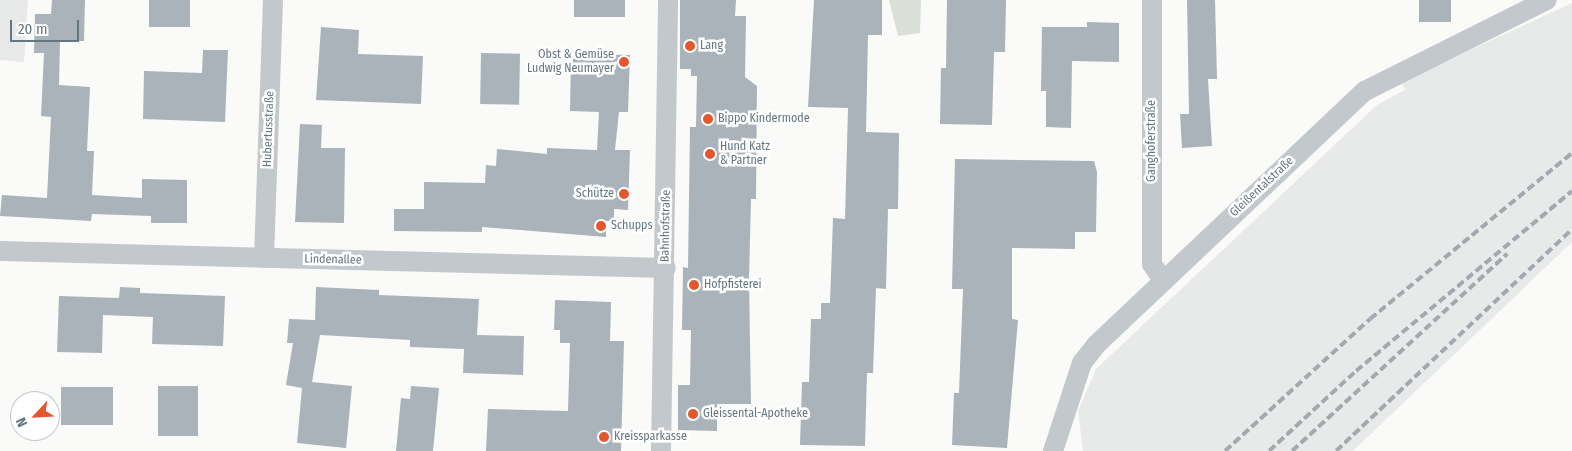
<!DOCTYPE html>
<meta charset="utf-8">
<style>
body{margin:0}
#map{position:relative;width:1572px;height:451px;overflow:hidden;background:#fafaf8;font-family:"Fira Sans Condensed",sans-serif}
div>[style]{position:absolute}
.built>*{inset:0;background:#e8e9e9}
.green>*{inset:0;background:#dadfd7}
.building>*{inset:0;background:#aab3b9;transform-origin:0 0}
.street>*{height:20px;margin:-10px;padding:0 10px;transform-origin:10px;border-radius:10px;background:#c3c8cc}
.rail>*{height:4px;margin-top:-2px;transform-origin:0;background:repeating-linear-gradient(90deg,#a2aab0 0 8px,transparent 0 12px)}
.dots>*{width:14px;height:14px;translate:-50% -50%;box-sizing:border-box;border:2px solid #fff;border-radius:50%}
span{translate:-50% -50%;white-space:nowrap;text-align:center;line-height:1.15;-webkit-text-stroke:5px #fff;paint-order:stroke}
.poi-label{font-size:12px;color:#657683}
.left{translate:0 -50%;text-align:left}
.right{translate:-100% -50%;text-align:right}
.street-label{font-size:12px;color:#657683}
.north{position:absolute;left:10px;top:391px;width:50px;height:50px;box-sizing:border-box;background:#fff;border:1px solid #c1c8cd;border-radius:50%;rotate:245deg;font-size:14px;font-weight:700;line-height:20px;text-align:center;color:#657683}
.north::after{content:'';display:block;margin:auto;width:18px;height:22px;background:#e4572e;clip-path:polygon(50% 0,100% 100%,50% 72%,0 100%)}
.scale{position:absolute;left:10px;top:20px;width:69px;height:22px;box-sizing:border-box;border:2px solid #657683;border-top:0;padding-left:6px;font-size:15px;line-height:18px;white-space:nowrap;color:#657683;-webkit-text-stroke:4px #fff;paint-order:stroke}
</style>
<div id="map">
<div class="built">
<i style="clip-path:polygon(0 0,28px 0,24px 62px,0 60px)"></i>
<i style="clip-path:polygon(1572px 3px,1572px 242px,1353px 451px,1083px 451px,1078px 411px,1096px 369px,1377px 105px,1405px 90px,1401px 82px)"></i>
</div>
<div class="green">
<i style="clip-path:polygon(889px 0,921px 0,920px 33px,898px 36px)"></i>
</div>
<div class="building">
<i style="clip-path:polygon(52px 0,85px 0,84px 41px,60px 41px,59px 85px,90px 87px,87px 151px,94px 151px,92px 195px,142px 198px,142px 179px,187px 180px,187px 223px,151px 223px,151px 216px,92px 214px,91px 221px,0 216px,2px 195px,47px 198px,51px 117px,41px 116px,44px 53px,34px 53px,35px 14px,51px 14px)"></i>
<i style="left:149px;top:0;width:41px;height:27px"></i>
<i style="left:574px;top:0;width:51px;height:17px"></i>
<i style="clip-path:polygon(680px 0,736px 0,735px 16px,746px 16px,745px 77px,757px 86px,756px 199px,751px 199px,749px 280px,751px 404px,717px 404px,717px 431px,678px 430px,678px 385px,690px 385px,691px 330px,682px 330px,683px 267px,688px 268px,690px 127px,696px 127px,697px 76px,691px 76px,691px 69px,680px 69px)"></i>
<i style="clip-path:polygon(814px 0,882px 0,882px 35px,868px 35px,866px 132px,899px 133px,898px 209px,888px 209px,886px 289px,876px 288px,873px 373px,867px 373px,865px 446px,800px 445px,802px 382px,809px 382px,811px 319px,821px 319px,821px 303px,830px 303px,833px 218px,845px 219px,848px 108px,808px 107px)"></i>
<i style="clip-path:polygon(947px 0,1006px 0,1005px 52px,994px 52px,992px 125px,940px 124px,941px 68px,946px 68px)"></i>
<i style="clip-path:polygon(1187px 0,1215px 0,1217px 79px,1208px 79px,1212px 146px,1182px 148px,1180px 114px,1189px 114px)"></i>
<i style="left:1419px;top:0;width:32px;height:22px"></i>
<i style="clip-path:polygon(1087px 22px,1119px 23px,1119px 62px,1072px 61px,1071px 128px,1046px 127px,1046px 91px,1041px 91px,1042px 27px,1087px 27px)"></i>
<i style="clip-path:polygon(321px 27px,359px 30px,358px 54px,423px 56px,421px 104px,316px 100px)"></i>
<i style="clip-path:polygon(203px 50px,228px 50px,225px 122px,143px 119px,144px 71px,202px 73px)"></i>
<i style="left:481px;top:53px;width:39px;height:51px;rotate:1deg"></i>
<i style="clip-path:polygon(571px 54px,630px 55px,628px 112px,619px 112px,615px 150px,630px 150px,628px 210px,614px 209px,614px 222px,606px 221px,606px 237px,482px 227px,482px 232px,394px 231px,394px 209px,424px 209px,424px 182px,485px 183px,486px 165px,496px 166px,497px 149px,547px 154px,547px 148px,597px 150px,599px 112px,570px 111px)"></i>
<i style="clip-path:polygon(300px 124px,322px 125px,321px 148px,345px 148px,344px 223px,295px 222px)"></i>
<i style="clip-path:polygon(955px 159px,1094px 161px,1097px 172px,1096px 232px,1075px 232px,1075px 249px,1012px 248px,1012px 319px,1018px 320px,1007px 448px,952px 445px,954px 393px,959px 393px,963px 289px,952px 289px)"></i>
<i style="clip-path:polygon(120px 287px,140px 288px,140px 293px,225px 296px,223px 346px,152px 344px,153px 317px,103px 315px,102px 353px,57px 352px,59px 296px,119px 298px)"></i>
<i style="clip-path:polygon(316px 287px,379px 290px,379px 295px,479px 299px,477px 335px,524px 336px,523px 375px,463px 373px,464px 349px,410px 347px,410px 340px,320px 335px,312px 382px,352px 386px,346px 448px,297px 443px,302px 388px,286px 385px,293px 343px,287px 343px,289px 319px,315px 320px)"></i>
<i style="clip-path:polygon(555px 300px,611px 302px,610px 341px,624px 341px,621px 451px,486px 451px,488px 409px,568px 411px,570px 343px,560px 343px,560px 330px,554px 330px)"></i>
<i style="left:198px;top:386px;width:50px;height:40px;rotate:90deg"></i>
<i style="clip-path:polygon(411px 386px,439px 388px,433px 451px,396px 451px,401px 398px,410px 399px)"></i>
<i style="left:61px;top:387px;width:52px;height:38px"></i>
</div>
<div class="street">
<i style="left:1152px;top:0;width:264px;rotate:90deg"></i>
<i style="left:1152px;top:264px;width:18px;rotate:56deg"></i>
<i style="left:0;top:251px;width:666px;rotate:1.46deg"></i>
<i style="left:264px;top:258px;width:258px;rotate:-88deg"></i>
<i style="left:661px;top:451px;width:451px;rotate:-89.1deg"></i>
<i style="left:1053px;top:451px;width:93px;rotate:-71.8deg"></i>
<i style="left:1082px;top:363px;width:24px;rotate:-52deg"></i>
<i style="left:1097px;top:344px;width:369px;rotate:-43.4deg"></i>
<i style="left:1365px;top:91px;width:203px;rotate:-26.6deg"></i>
</div>
<div class="rail">
<i style="left:1225px;top:451px;width:196px;rotate:-42.3deg"></i>
<i style="left:1370px;top:319px;width:261px;rotate:-39.4deg"></i>
<i style="left:1269px;top:451px;width:118px;rotate:-42.6deg"></i>
<i style="left:1356px;top:371px;width:281px;rotate:-39.8deg"></i>
<i style="left:1292px;top:451px;width:292px;rotate:-42.5deg"></i>
<i style="left:1336px;top:451px;width:324px;rotate:-43.2deg"></i>
</div>
<div class="dots">
<i style="left:690px;top:46px;background:#e4572e"></i>
<i style="left:624px;top:62px;background:#e4572e"></i>
<i style="left:708px;top:119px;background:#e4572e"></i>
<i style="left:710px;top:154px;background:#e4572e"></i>
<i style="left:624px;top:194px;background:#e4572e"></i>
<i style="left:601px;top:226px;background:#e4572e"></i>
<i style="left:694px;top:285px;background:#e4572e"></i>
<i style="left:693px;top:414px;background:#e4572e"></i>
<i style="left:604px;top:437px;background:#e4572e"></i>
</div>
<div class="poi-label">
<span class="left" style="left:700px;top:46px">Lang</span>
<span class="right" style="left:614px;top:62px">Obst &amp; Gemüse<br>Ludwig Neumayer</span>
<span class="left" style="left:718px;top:119px">Bippo Kindermode</span>
<span class="left" style="left:720px;top:154px">Hund Katz<br>&amp; Partner</span>
<span class="right" style="left:614px;top:194px">Schütze</span>
<span class="left" style="left:611px;top:226px">Schupps</span>
<span class="left" style="left:704px;top:285px">Hofpfisterei</span>
<span class="left" style="left:703px;top:414px">Gleissental-Apotheke</span>
<span class="left" style="left:614px;top:437px">Kreissparkasse</span>
</div>
<div class="street-label">
<span style="left:269px;top:129px;rotate:-88deg">Hubertusstraße</span>
<span style="left:1152px;top:141px;rotate:-90deg">Ganghoferstraße</span>
<span style="left:1262px;top:187px;rotate:-43deg">Gleißentalstraße</span>
<span style="left:666px;top:226px;rotate:-89deg">Bahnhofstraße</span>
<span style="left:333px;top:260px;rotate:1deg">Lindenallee</span>
</div>
<div class="north">N</div>
<div class="scale">20 m</div>
</div>
